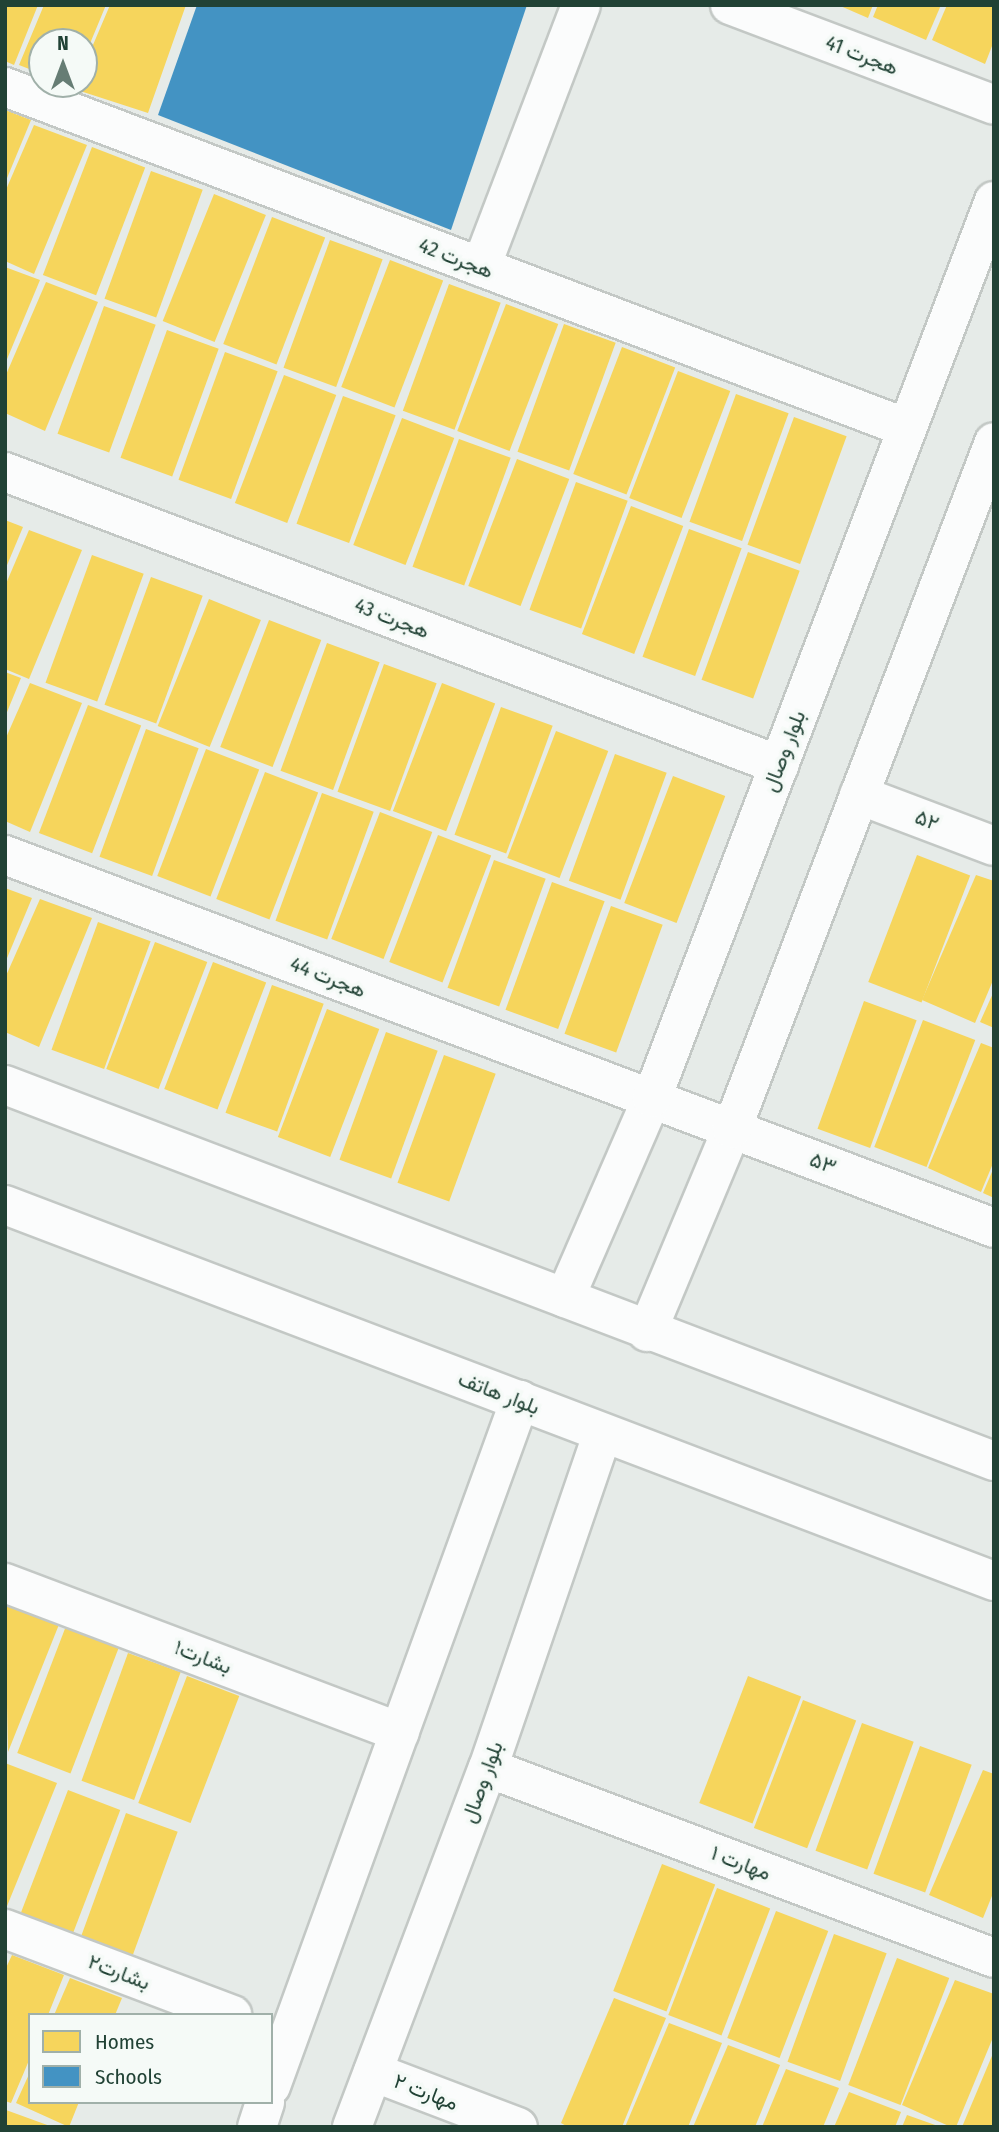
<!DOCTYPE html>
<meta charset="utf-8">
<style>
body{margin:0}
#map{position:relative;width:999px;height:2132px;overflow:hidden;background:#e6ebe8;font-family:"Fira Sans Condensed",Vazirmatn,sans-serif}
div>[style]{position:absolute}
.homes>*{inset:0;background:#f6d55c;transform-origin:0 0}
.schools>*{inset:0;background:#4393c3}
.roads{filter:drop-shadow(2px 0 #c3c8c5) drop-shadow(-2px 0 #c3c8c5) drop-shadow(0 2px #c3c8c5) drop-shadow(0 -2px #c3c8c5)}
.minor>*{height:38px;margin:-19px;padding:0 19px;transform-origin:19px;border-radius:19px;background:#fbfcfc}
.tertiary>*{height:38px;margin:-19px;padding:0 19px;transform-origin:19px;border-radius:19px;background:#fbfcfc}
.secondary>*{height:38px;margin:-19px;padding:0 19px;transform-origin:19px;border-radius:19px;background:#fbfcfc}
span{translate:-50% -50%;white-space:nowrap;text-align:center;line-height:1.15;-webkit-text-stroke:7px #f5faf7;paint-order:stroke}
.street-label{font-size:21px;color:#214235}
.frame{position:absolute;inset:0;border:7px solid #214235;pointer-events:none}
.legend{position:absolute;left:28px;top:2013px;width:245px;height:91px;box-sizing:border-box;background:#f5faf7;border:2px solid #a0b0a9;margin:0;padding:9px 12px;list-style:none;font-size:21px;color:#214235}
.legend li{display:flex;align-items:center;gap:14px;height:35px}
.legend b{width:35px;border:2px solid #a0b0a9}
.north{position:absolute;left:28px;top:28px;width:70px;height:70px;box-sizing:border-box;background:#f5faf7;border:2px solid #a0b0a9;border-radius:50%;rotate:0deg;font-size:19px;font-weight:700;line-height:28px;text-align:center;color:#214235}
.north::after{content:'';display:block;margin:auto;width:24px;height:32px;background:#667d74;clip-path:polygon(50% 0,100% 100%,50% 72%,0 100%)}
</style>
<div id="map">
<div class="homes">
<i style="clip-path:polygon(5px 5px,38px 5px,14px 65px,5px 61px)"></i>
<i style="clip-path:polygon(44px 5px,106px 5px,84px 58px,84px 42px,42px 42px,42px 74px,19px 65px)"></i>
<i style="clip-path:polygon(110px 5px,186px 5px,148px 113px,74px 89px,84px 84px,84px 66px)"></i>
<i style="clip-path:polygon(838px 5px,873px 5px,868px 18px)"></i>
<i style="clip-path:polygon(878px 5px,941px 5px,926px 40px,873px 17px)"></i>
<i style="clip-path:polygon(947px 5px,994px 5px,994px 41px,985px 64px,932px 40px)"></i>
<i style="clip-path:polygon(5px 110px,31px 120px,5px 183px)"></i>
<i style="clip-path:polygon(34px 125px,87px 145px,34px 274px,5px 261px,5px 192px)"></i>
<i style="left:92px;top:147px;width:57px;height:137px;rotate:21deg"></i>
<i style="left:151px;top:171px;width:55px;height:136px;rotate:20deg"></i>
<i style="left:214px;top:194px;width:56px;height:137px;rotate:22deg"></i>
<i style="left:272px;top:217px;width:57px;height:136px;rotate:21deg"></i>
<i style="left:330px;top:240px;width:56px;height:136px;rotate:20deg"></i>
<i style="left:390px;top:260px;width:57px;height:136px;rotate:21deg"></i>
<i style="clip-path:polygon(5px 267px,40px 280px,5px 364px)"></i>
<i style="clip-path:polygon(46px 282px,98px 302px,45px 431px,5px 413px,5px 377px)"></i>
<i style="left:449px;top:284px;width:55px;height:135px;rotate:20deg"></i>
<i style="left:506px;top:304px;width:56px;height:136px;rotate:21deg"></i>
<i style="left:104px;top:306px;width:55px;height:136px;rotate:20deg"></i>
<i style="left:564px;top:324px;width:55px;height:136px;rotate:20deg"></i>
<i style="left:167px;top:330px;width:55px;height:136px;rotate:20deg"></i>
<i style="left:622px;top:347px;width:57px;height:136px;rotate:21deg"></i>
<i style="left:225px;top:352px;width:56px;height:136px;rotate:20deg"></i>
<i style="left:678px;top:371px;width:56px;height:136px;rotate:21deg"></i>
<i style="left:284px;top:375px;width:56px;height:137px;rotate:21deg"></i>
<i style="left:736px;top:394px;width:56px;height:136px;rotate:20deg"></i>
<i style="left:343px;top:396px;width:56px;height:136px;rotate:20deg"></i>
<i style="left:794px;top:417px;width:56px;height:136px;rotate:20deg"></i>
<i style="left:402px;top:418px;width:56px;height:136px;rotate:21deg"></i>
<i style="left:459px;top:439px;width:55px;height:136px;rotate:20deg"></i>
<i style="left:517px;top:459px;width:56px;height:136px;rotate:21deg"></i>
<i style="left:576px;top:482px;width:55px;height:136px;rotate:20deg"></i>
<i style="left:631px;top:506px;width:56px;height:137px;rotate:21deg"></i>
<i style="clip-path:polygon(5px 520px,23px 527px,5px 570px)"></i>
<i style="left:689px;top:529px;width:56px;height:136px;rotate:20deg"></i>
<i style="clip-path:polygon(29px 530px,82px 550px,29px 679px,5px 669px,5px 586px)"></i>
<i style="left:748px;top:552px;width:55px;height:136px;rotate:20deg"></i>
<i style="left:92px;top:555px;width:55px;height:136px;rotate:20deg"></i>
<i style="left:151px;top:577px;width:55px;height:136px;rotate:20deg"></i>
<i style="left:209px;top:599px;width:56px;height:137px;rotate:22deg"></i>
<i style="left:269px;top:620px;width:56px;height:136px;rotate:21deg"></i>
<i style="left:327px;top:643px;width:56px;height:136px;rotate:20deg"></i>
<i style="left:384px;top:664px;width:56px;height:136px;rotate:20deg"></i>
<i style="clip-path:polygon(5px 672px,21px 678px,5px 717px)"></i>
<i style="clip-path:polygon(30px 683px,82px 703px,30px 832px,5px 821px,5px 740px)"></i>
<i style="left:442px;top:683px;width:57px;height:137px;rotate:21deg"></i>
<i style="left:88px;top:705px;width:57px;height:137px;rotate:21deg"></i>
<i style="left:501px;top:707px;width:55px;height:136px;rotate:20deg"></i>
<i style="left:146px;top:729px;width:56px;height:136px;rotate:20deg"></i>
<i style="left:556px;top:731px;width:56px;height:136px;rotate:21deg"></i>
<i style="left:206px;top:749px;width:57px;height:136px;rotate:21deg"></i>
<i style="left:615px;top:754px;width:55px;height:135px;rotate:20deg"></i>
<i style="left:265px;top:772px;width:57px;height:136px;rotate:21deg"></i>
<i style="left:673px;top:776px;width:56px;height:136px;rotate:21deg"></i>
<i style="left:322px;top:793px;width:55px;height:136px;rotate:20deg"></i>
<i style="left:380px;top:812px;width:56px;height:136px;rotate:21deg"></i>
<i style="left:438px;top:835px;width:57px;height:136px;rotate:21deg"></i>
<i style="left:917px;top:855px;width:57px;height:136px;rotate:21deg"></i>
<i style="left:494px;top:860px;width:55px;height:136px;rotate:20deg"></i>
<i style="clip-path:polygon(976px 875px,994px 881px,994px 978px,975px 1023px,922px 1000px)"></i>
<i style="left:552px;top:882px;width:56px;height:136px;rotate:20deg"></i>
<i style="clip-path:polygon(5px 888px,32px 898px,5px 963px)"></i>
<i style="clip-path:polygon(40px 899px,92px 918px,39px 1047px,5px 1032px,5px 978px)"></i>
<i style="left:611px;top:906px;width:55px;height:136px;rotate:20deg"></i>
<i style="left:98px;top:922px;width:56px;height:136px;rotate:20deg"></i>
<i style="left:155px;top:942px;width:56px;height:136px;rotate:21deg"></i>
<i style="left:213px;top:962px;width:57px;height:136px;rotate:21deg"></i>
<i style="left:272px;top:985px;width:55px;height:136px;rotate:20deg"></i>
<i style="clip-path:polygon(994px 991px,994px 1028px,980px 1022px)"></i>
<i style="left:864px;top:1001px;width:56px;height:136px;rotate:20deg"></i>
<i style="left:327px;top:1009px;width:56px;height:137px;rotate:21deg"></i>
<i style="left:923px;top:1020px;width:56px;height:136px;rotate:21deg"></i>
<i style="left:386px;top:1032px;width:55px;height:136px;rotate:20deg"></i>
<i style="clip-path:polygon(981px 1043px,994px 1048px,994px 1161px,981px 1192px,928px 1168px)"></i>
<i style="left:444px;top:1055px;width:55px;height:136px;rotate:20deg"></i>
<i style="clip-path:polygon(994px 1167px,994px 1198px,983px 1193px)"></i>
<i style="clip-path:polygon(8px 1603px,60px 1622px,8px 1752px,5px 1608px)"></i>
<i style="left:66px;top:1626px;width:57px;height:136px;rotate:21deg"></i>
<i style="left:128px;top:1653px;width:56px;height:136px;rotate:20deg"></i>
<i style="left:187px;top:1676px;width:56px;height:136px;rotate:21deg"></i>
<i style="left:748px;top:1676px;width:57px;height:136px;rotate:21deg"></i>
<i style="left:803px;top:1700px;width:57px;height:137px;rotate:21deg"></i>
<i style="left:862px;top:1723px;width:55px;height:136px;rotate:20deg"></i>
<i style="left:920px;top:1746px;width:55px;height:136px;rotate:20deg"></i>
<i style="clip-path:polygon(5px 1763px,57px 1783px,5px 1911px)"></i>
<i style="clip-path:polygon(983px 1770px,994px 1774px,994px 1891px,983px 1918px,929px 1895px)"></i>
<i style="left:68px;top:1790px;width:56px;height:136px;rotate:21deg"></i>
<i style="left:126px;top:1813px;width:55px;height:136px;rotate:20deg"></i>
<i style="left:662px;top:1864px;width:57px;height:136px;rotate:21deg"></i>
<i style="left:717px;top:1888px;width:57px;height:136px;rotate:21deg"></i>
<i style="left:776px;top:1911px;width:56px;height:136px;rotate:21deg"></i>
<i style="left:834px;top:1934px;width:56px;height:136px;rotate:20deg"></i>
<i style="clip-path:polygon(12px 1955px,64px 1975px,48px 2015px,30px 2015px,30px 2058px,11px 2103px,5px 2101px,5px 1970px)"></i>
<i style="left:897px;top:1958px;width:56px;height:136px;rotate:21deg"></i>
<i style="clip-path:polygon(70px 1978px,122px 1998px,115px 2015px,54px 2015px)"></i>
<i style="clip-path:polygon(955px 1980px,994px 1994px,994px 2035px,956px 2127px,951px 2127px,902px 2105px)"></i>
<i style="clip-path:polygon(614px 1998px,666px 2018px,622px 2127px,568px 2127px,561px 2123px)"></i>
<i style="clip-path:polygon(669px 2023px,722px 2043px,688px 2127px,625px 2127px)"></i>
<i style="clip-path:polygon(728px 2045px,780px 2065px,755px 2127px,693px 2127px)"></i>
<i style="clip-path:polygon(994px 2051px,994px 2127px,962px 2127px)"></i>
<i style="clip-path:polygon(786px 2069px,839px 2088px,823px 2127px,762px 2127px)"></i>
<i style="clip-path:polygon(30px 2072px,30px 2102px,79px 2102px,69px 2127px,16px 2103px)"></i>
<i style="clip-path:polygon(849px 2092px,901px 2112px,895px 2127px,834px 2127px)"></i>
<i style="clip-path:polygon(6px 2110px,50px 2126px,50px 2127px,5px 2127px)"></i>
<i style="clip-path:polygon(907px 2115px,938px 2126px,938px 2127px,902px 2127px)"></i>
</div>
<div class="schools">
<i style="clip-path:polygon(197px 5px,527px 5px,451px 230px,158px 115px)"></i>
</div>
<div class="roads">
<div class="minor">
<i style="left:730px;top:5px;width:282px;rotate:20.7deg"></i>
<i style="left:5px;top:87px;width:964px;rotate:20.71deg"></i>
<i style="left:481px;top:267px;width:280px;rotate:-69.1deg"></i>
<i style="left:5px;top:472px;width:828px;rotate:20.73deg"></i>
<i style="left:859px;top:795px;width:144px;rotate:20.7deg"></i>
<i style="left:5px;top:855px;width:1057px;rotate:20.66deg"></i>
<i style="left:5px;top:1583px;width:422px;rotate:20.7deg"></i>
<i style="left:488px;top:1768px;width:540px;rotate:20.58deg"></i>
<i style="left:5px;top:1929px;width:243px;rotate:20.7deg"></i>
<i style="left:373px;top:2072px;width:155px;rotate:20.8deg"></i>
</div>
<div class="tertiary">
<i style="left:565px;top:1298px;width:218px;rotate:-66.5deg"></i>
<i style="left:652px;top:1098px;width:960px;rotate:-69.13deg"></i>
<i style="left:647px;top:1332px;width:220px;rotate:-67.3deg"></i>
<i style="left:732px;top:1129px;width:735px;rotate:-69.12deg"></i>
<i style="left:271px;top:2086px;width:730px;rotate:-70.05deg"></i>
<i style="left:257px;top:2127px;width:26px;rotate:-72deg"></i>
<i style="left:352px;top:2127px;width:384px;rotate:-69.3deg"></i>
<i style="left:488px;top:1768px;width:354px;rotate:-71.1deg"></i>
</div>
<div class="secondary">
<i style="left:5px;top:1085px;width:1058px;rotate:20.82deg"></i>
<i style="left:5px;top:1205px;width:1058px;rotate:20.82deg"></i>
</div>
</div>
<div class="street-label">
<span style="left:862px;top:55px;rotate:21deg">هجرت 41</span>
<span style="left:456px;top:258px;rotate:21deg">هجرت 42</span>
<span style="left:392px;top:618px;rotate:21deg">هجرت 43</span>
<span style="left:784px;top:751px;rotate:-69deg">بلوار وصال</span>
<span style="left:927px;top:820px;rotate:21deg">۵۲</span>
<span style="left:328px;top:977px;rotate:21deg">هجرت 44</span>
<span style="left:823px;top:1163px;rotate:21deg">۵۳</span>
<span style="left:499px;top:1393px;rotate:21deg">بلوار هاتف</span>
<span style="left:203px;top:1657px;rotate:21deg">بشارت۱</span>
<span style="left:482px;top:1782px;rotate:-70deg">بلوار وصال</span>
<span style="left:741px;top:1863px;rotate:21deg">مهارت ۱</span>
<span style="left:119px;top:1972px;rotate:21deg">بشارت۲</span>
<span style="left:426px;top:2092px;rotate:21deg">مهارت ۲</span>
</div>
<div class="frame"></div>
<ul class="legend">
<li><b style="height:19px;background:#f6d55c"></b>Homes</li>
<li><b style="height:19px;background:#4393c3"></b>Schools</li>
</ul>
<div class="north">N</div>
</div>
